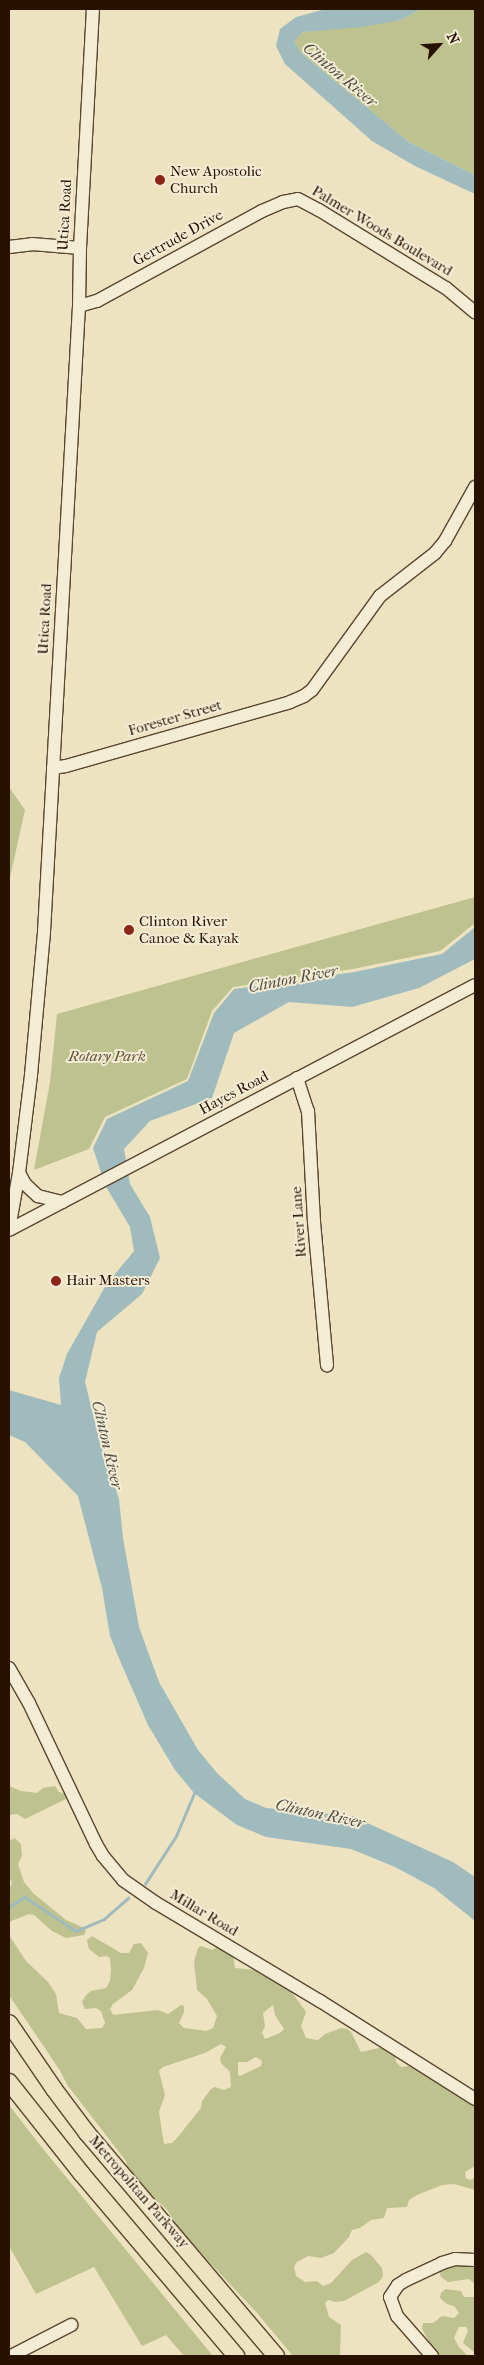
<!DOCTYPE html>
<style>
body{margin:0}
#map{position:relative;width:484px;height:2365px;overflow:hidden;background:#ede3c0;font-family:"IM FELL French Canon",serif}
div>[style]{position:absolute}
.green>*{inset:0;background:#bec28e}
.water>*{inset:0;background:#a0bbbe}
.stream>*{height:2.5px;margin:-1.25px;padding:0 1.25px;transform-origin:1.25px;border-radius:1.25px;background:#a0bbbe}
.roads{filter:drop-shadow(1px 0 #5a4630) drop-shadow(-1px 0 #5a4630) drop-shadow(0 1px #5a4630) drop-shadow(0 -1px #5a4630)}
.minor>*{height:12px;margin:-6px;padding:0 6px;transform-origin:6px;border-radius:6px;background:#f3edd6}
.major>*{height:16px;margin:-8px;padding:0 8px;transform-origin:8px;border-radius:8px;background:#ede3c0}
.dots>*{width:14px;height:14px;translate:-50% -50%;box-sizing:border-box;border:2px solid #f3edd6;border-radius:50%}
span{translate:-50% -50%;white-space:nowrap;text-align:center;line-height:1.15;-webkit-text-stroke:4px #f3edd6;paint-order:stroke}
.poi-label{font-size:15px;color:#291100}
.left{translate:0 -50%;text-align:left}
.street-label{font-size:15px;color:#291100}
.park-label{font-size:15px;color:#5d4f32;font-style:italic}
.water-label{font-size:16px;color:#534c42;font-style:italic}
.frame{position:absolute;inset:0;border:10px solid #291100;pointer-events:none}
.north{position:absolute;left:414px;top:20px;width:50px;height:50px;-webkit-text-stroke:4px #f3edd6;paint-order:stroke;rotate:64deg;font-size:14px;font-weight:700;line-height:20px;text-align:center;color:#291100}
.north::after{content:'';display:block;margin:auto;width:18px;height:22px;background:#291100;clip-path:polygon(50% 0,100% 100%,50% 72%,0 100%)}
</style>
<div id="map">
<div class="green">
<i style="clip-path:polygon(421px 9px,475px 9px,475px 175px,409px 142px,301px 53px,293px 41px,303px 32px,401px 20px)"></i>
<i style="clip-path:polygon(9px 787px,25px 810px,9px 882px)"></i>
<i style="clip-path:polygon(475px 897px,474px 924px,440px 951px,353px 969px,233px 987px,212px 1011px,187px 1079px,105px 1117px,89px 1149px,34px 1170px,50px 1082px,57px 1014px)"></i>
<i style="clip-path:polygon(9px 1786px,21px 1791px,37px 1793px,43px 1788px,55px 1786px,59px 1792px,65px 1794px,66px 1799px,25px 1819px,17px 1814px,9px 1815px)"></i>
<i style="clip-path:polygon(15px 1838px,21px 1844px,22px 1856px,18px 1864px,24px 1882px,33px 1893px,66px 1920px,84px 1928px,86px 1931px,84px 1935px,66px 1938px,52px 1931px,34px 1915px,29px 1914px,9px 1922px,9px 1889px,12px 1883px,9px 1876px,9px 1841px)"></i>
<i style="clip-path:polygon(evenodd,9px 1935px,26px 1961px,48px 1982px,56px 1994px,59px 2013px,77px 2018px,86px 2029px,102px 2028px,105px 2023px,101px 2011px,96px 2008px,85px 2009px,82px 2002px,86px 1995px,91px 1991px,106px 1988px,110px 1981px,111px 1970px,110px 1958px,106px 1956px,99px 1957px,89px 1949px,87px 1940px,92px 1936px,121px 1953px,129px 1953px,134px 1944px,141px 1943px,148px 1953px,144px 1968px,132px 1990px,113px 2004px,110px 2009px,113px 2015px,158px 2010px,168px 2014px,181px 2005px,184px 2006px,184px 2012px,179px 2023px,184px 2028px,206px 2031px,213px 2028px,217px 2016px,207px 1999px,197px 1990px,194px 1962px,198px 1948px,201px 1946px,212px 1950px,218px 1947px,233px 1955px,235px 1968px,256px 1970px,273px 1977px,288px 1987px,306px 2012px,301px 2026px,306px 2038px,318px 2040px,325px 2034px,341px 2028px,347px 2029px,351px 2032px,361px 2052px,384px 2047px,395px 2055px,396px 2062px,401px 2067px,408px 2066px,416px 2068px,445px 2088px,453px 2086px,475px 2098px,475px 2166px,465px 2172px,466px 2178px,470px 2180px,475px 2178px,475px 2190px,454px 2184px,442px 2185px,417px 2195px,409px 2200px,407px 2207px,387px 2208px,384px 2218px,371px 2220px,360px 2228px,352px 2230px,349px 2237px,334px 2253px,321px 2258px,308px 2256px,297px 2262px,294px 2267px,296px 2276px,305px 2282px,317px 2281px,323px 2286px,331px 2283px,352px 2260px,366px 2252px,371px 2255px,382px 2268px,383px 2276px,379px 2282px,344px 2301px,335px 2302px,328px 2300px,325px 2303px,329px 2317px,341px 2325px,340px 2356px,293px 2356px,257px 2313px,182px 2233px,167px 2210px,159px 2202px,154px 2201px,143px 2185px,129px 2173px,126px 2161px,68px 2086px,59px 2069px,9px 1995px,9px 1935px,273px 2005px,275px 2015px,284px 2029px,280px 2033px,265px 2039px,262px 2033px,265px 2026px,263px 2013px,273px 2005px,9px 1935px,221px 2044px,226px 2047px,220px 2058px,221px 2063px,230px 2072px,231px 2087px,224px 2090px,215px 2087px,211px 2089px,202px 2101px,201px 2108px,177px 2138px,172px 2143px,164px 2144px,159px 2112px,165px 2095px,159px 2071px,163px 2067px,205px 2053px,221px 2044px,9px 1935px,256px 2057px,262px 2061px,261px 2066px,240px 2076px,238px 2075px,238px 2062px,247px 2062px,256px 2057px)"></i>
<i style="clip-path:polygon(9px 2105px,39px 2144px,213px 2356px,184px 2356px,166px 2335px,142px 2346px,94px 2267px,36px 2294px,9px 2246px)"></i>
<i style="clip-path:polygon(469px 2263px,471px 2267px,475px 2266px,475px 2284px,469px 2279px,448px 2282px,441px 2277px,438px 2267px)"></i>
<i style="clip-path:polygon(445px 2289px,461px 2291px,464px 2297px,475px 2297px,475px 2353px,463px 2343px,468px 2330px,466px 2327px,459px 2327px,454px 2338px,459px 2347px,468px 2356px,437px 2356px,422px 2329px,423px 2323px,433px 2323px,442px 2316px,454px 2318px,459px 2313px,454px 2306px,447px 2304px,440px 2298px,441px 2293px)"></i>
</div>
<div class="water">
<i style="clip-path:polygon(326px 9px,421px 9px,401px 20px,363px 27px,303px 32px,294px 41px,301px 53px,409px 142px,475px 175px,475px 194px,415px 166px,372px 141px,285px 64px,276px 46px,280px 29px,296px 17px)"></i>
<i style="clip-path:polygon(475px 927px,475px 959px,419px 988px,352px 1007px,289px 1002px,234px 1033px,212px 1098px,150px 1121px,124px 1149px,130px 1184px,150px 1217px,160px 1258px,142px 1294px,97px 1332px,85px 1382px,100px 1442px,119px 1499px,123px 1538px,139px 1627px,159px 1682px,198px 1750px,217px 1773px,245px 1799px,266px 1808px,352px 1816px,453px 1862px,475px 1877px,475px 1921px,434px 1888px,395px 1867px,351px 1849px,266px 1837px,237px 1825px,194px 1793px,175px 1770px,148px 1725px,121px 1663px,110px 1636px,102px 1588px,78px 1496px,25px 1442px,9px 1435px,9px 1390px,61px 1405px,59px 1378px,67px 1354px,106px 1285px,134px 1251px,130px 1227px,105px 1185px,93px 1148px,107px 1119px,188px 1081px,214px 1013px,234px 989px,354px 972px,442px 954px)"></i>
</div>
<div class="stream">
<i style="left:145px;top:1884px;width:57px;rotate:-57.1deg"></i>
<i style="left:176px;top:1836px;width:49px;rotate:-67.1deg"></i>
<i style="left:9px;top:1907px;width:19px;rotate:-32deg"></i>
<i style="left:25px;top:1897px;width:61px;rotate:33.7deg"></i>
<i style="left:76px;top:1931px;width:30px;rotate:-23deg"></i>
<i style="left:104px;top:1919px;width:32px;rotate:-41deg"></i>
</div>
<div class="roads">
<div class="minor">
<i style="left:9px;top:247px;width:23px;rotate:-7deg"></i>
<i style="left:32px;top:244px;width:48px;rotate:4.8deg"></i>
<i style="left:79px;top:306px;width:19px;rotate:-16deg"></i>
<i style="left:97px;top:301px;width:188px;rotate:-28.6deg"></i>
<i style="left:262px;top:211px;width:23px;rotate:-23deg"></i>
<i style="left:283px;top:202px;width:15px;rotate:-11deg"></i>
<i style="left:298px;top:199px;width:24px;rotate:28deg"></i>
<i style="left:319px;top:210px;width:149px;rotate:31.6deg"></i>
<i style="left:446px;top:288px;width:38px;rotate:40deg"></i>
<i style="left:53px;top:768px;width:13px;rotate:-9deg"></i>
<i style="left:66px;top:766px;width:233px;rotate:-15.9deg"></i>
<i style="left:290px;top:702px;width:15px;rotate:-23deg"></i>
<i style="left:304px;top:696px;width:10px;rotate:-37deg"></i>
<i style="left:312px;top:690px;width:116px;rotate:-54.1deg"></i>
<i style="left:380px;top:596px;width:70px;rotate:-38deg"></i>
<i style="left:435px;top:553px;width:16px;rotate:-50deg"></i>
<i style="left:445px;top:541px;width:62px;rotate:-60.9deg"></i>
<i style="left:297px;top:1078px;width:35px;rotate:72deg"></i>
<i style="left:308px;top:1111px;width:111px;rotate:86.9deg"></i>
<i style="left:314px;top:1222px;width:144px;rotate:84.8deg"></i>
<i style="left:19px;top:1173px;width:13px;rotate:61deg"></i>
<i style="left:25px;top:1184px;width:18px;rotate:43deg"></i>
<i style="left:38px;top:1196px;width:25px;rotate:14deg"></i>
<i style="left:9px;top:1229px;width:57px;rotate:-79.9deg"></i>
<i style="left:19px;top:1173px;width:99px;rotate:-83deg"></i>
<i style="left:31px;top:1075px;width:144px;rotate:-84.8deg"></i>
<i style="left:44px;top:932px;width:627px;rotate:-86.8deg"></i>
<i style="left:79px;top:306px;width:58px;rotate:-89deg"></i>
<i style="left:80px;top:248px;width:239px;rotate:-86.9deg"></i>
<i style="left:9px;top:1230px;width:526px;rotate:-27.73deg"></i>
<i style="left:9px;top:1668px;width:40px;rotate:60.3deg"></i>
<i style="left:29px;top:1703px;width:156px;rotate:64.6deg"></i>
<i style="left:96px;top:1844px;width:14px;rotate:60deg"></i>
<i style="left:103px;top:1856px;width:31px;rotate:50deg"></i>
<i style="left:123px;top:1880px;width:40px;rotate:34.9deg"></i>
<i style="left:156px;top:1903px;width:191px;rotate:30.9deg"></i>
<i style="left:320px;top:2001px;width:183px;rotate:32.3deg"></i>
<i style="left:11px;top:2356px;width:68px;rotate:-27.3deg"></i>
<i style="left:432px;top:2356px;width:53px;rotate:-131.2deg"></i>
<i style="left:397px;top:2316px;width:20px;rotate:-110deg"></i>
<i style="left:390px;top:2297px;width:14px;rotate:-56deg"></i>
<i style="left:398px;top:2285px;width:9px;rotate:-32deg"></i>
<i style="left:406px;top:2280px;width:40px;rotate:-25deg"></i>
<i style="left:442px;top:2263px;width:14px;rotate:-17deg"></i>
<i style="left:455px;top:2259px;width:20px;rotate:3deg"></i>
</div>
<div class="major">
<i style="left:9px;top:2023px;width:80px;rotate:55.7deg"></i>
<i style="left:54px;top:2089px;width:55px;rotate:53.1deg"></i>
<i style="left:87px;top:2133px;width:292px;rotate:49.7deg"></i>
<i style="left:9px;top:2082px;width:116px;rotate:51.6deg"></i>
<i style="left:81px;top:2173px;width:240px;rotate:49.7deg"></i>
</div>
</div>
<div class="dots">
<i style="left:160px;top:180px;background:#8f2418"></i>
<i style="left:129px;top:930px;background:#8f2418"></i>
<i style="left:56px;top:1281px;background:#8f2418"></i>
</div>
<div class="poi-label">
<span class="left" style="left:170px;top:180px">New Apostolic<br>Church</span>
<span class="left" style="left:139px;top:930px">Clinton River<br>Canoe &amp; Kayak</span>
<span class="left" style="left:66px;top:1281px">Hair Masters</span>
</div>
<div class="street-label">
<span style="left:65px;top:215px;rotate:-87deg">Utica Road</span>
<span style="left:382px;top:231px;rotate:31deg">Palmer Woods Boulevard</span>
<span style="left:178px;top:238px;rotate:-29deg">Gertrude Drive</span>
<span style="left:45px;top:619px;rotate:-87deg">Utica Road</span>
<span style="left:175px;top:718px;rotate:-16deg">Forester Street</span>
<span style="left:234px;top:1093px;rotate:-28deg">Hayes Road</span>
<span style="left:299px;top:1222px;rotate:-94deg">River Lane</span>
<span style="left:204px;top:1913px;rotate:31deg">Millar Road</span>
<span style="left:139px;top:2192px;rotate:49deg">Metropolitan Parkway</span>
</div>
<div class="park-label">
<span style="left:107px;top:1057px">Rotary Park</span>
</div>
<div class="water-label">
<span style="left:340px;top:75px;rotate:40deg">Clinton River</span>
<span style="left:293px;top:979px;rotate:-11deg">Clinton River</span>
<span style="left:107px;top:1445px;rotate:77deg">Clinton River</span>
<span style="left:320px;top:1814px;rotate:12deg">Clinton River</span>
</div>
<div class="frame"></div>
<div class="north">N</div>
</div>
